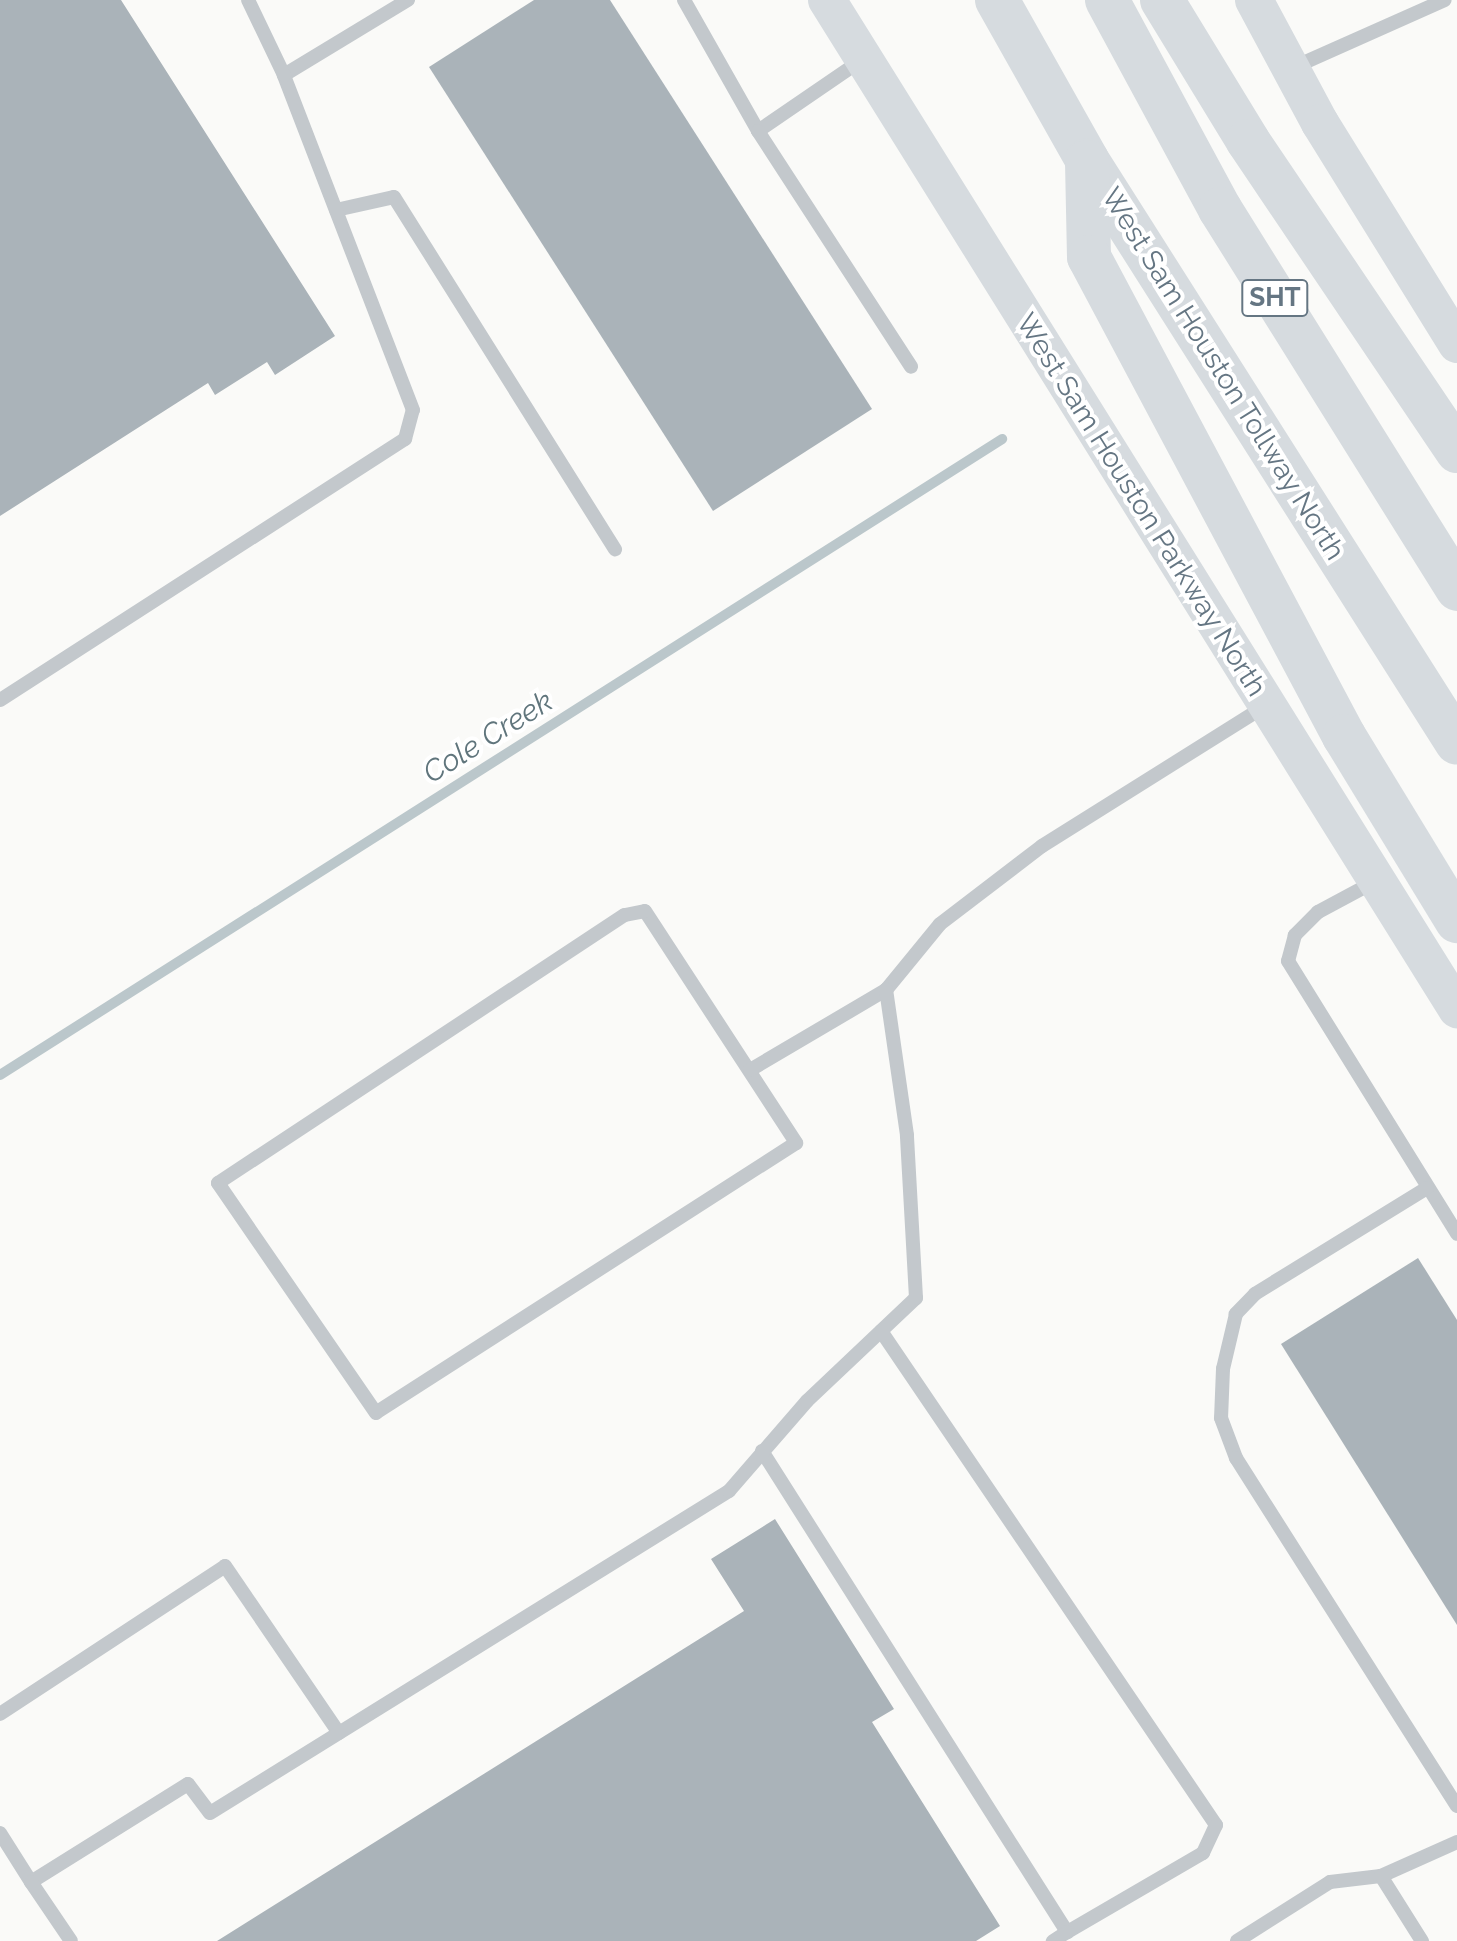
<!DOCTYPE html>
<style>
body{margin:0}
#map{position:relative;width:1457px;height:1941px;overflow:hidden;background:#fafaf8;font-family:Raleway,sans-serif}
div>[style]{position:absolute}
.stream>*{height:10px;margin:-5px;padding:0 5px;transform-origin:5px;border-radius:5px;background:#bbc7cb}
.building>*{inset:0;background:#aab3b9}
.service>*{height:14px;margin:-7px;padding:0 7px;transform-origin:7px;border-radius:7px;background:#c3c8cc}
.secondary>*{height:38px;margin:-19px;padding:0 19px;transform-origin:19px;border-radius:19px;background:#d6dbdf}
.motorway>*{height:44px;margin:-22px;padding:0 22px;transform-origin:22px;border-radius:22px;background:#d6dbdf}
span{translate:-50% -50%;white-space:nowrap;text-align:center;line-height:1.15;-webkit-text-stroke:8px #fff;paint-order:stroke}
.shield-label span{padding:2px 6px;background:#fff;border:2px solid;border-radius:6px;-webkit-text-stroke-width:0}
.shield-label{font-size:26px;color:#657683;font-weight:700}
.street-label{font-size:28px;color:#657683}
.water-label{font-size:30px;color:#60757c;font-style:italic}
</style>
<div id="map">
<div class="stream">
<i style="left:0;top:1075px;width:1187px;rotate:-32.4deg"></i>
</div>
<div class="building">
<i style="clip-path:polygon(0 0,121px 0,335px 336px,275px 375px,267px 362px,215px 395px,208px 383px,0 516px)"></i>
<i style="clip-path:polygon(534px 0,610px 0,872px 409px,713px 511px,429px 67px)"></i>
<i style="clip-path:polygon(1418px 1258px,1457px 1320px,1457px 1625px,1281px 1344px)"></i>
<i style="clip-path:polygon(775px 1519px,894px 1709px,872px 1722px,1000px 1926px,976px 1941px,217px 1941px,744px 1611px,711px 1559px)"></i>
</div>
<div class="service">
<i style="left:684px;top:0;width:150px;rotate:60.5deg"></i>
<i style="left:758px;top:131px;width:127px;rotate:-34.4deg"></i>
<i style="left:1292px;top:68px;width:167px;rotate:-24deg"></i>
<i style="left:284px;top:75px;width:145px;rotate:-31.2deg"></i>
<i style="left:758px;top:131px;width:281px;rotate:57deg"></i>
<i style="left:336px;top:210px;width:59px;rotate:-12.6deg"></i>
<i style="left:394px;top:197px;width:416px;rotate:57.9deg"></i>
<i style="left:0;top:700px;width:482px;rotate:-32.8deg"></i>
<i style="left:405px;top:439px;width:30px;rotate:-75deg"></i>
<i style="left:413px;top:410px;width:359px;rotate:-111.1deg"></i>
<i style="left:284px;top:75px;width:83px;rotate:-115.6deg"></i>
<i style="left:1374px;top:882px;width:64px;rotate:151.8deg"></i>
<i style="left:1318px;top:912px;width:33px;rotate:135deg"></i>
<i style="left:1295px;top:935px;width:27px;rotate:105deg"></i>
<i style="left:1288px;top:961px;width:321px;rotate:58.2deg"></i>
<i style="left:645px;top:911px;width:277px;rotate:56.9deg"></i>
<i style="left:796px;top:1143px;width:499px;rotate:147.3deg"></i>
<i style="left:376px;top:1413px;width:279px;rotate:-124.5deg"></i>
<i style="left:218px;top:1183px;width:487px;rotate:-33.4deg"></i>
<i style="left:625px;top:915px;width:20px;rotate:-11deg"></i>
<i style="left:750px;top:1070px;width:158px;rotate:-30.5deg"></i>
<i style="left:886px;top:990px;width:85px;rotate:-50.7deg"></i>
<i style="left:940px;top:924px;width:128px;rotate:-37.4deg"></i>
<i style="left:1042px;top:846px;width:263px;rotate:-32.1deg"></i>
<i style="left:1427px;top:1188px;width:202px;rotate:148.4deg"></i>
<i style="left:1255px;top:1294px;width:28px;rotate:134deg"></i>
<i style="left:1236px;top:1314px;width:57px;rotate:103.3deg"></i>
<i style="left:1223px;top:1369px;width:49px;rotate:92.3deg"></i>
<i style="left:1221px;top:1418px;width:43px;rotate:69.4deg"></i>
<i style="left:1236px;top:1458px;width:412px;rotate:57.6deg"></i>
<i style="left:881px;top:1331px;width:597px;rotate:55.86deg"></i>
<i style="left:1216px;top:1825px;width:31px;rotate:115deg"></i>
<i style="left:1203px;top:1853px;width:157px;rotate:149.8deg"></i>
<i style="left:762px;top:1451px;width:570px;rotate:57.62deg"></i>
<i style="left:1067px;top:1932px;width:17px;rotate:147deg"></i>
<i style="left:0;top:1714px;width:269px;rotate:-33.3deg"></i>
<i style="left:225px;top:1566px;width:202px;rotate:55.7deg"></i>
<i style="left:0;top:1833px;width:58px;rotate:57.7deg"></i>
<i style="left:31px;top:1882px;width:185px;rotate:-32deg"></i>
<i style="left:188px;top:1784px;width:36px;rotate:53deg"></i>
<i style="left:210px;top:1813px;width:611px;rotate:-31.82deg"></i>
<i style="left:729px;top:1491px;width:119px;rotate:-49.1deg"></i>
<i style="left:807px;top:1401px;width:150px;rotate:-43.4deg"></i>
<i style="left:916px;top:1298px;width:163px;rotate:-93.2deg"></i>
<i style="left:907px;top:1135px;width:147px;rotate:-98.2deg"></i>
<i style="left:1381px;top:1876px;width:77px;rotate:57.8deg"></i>
<i style="left:31px;top:1882px;width:71px;rotate:55.9deg"></i>
<i style="left:1237px;top:1941px;width:110px;rotate:-32.4deg"></i>
<i style="left:1330px;top:1882px;width:51px;rotate:-6.7deg"></i>
<i style="left:1381px;top:1876px;width:83px;rotate:-24.1deg"></i>
</div>
<div class="secondary">
<i style="left:827px;top:0;width:1190px;rotate:58.02deg"></i>
<i style="left:1254px;top:0;width:140px;rotate:61.8deg"></i>
<i style="left:1320px;top:123px;width:260px;rotate:58.2deg"></i>
</div>
<div class="motorway">
<i style="left:997px;top:0;width:184px;rotate:60.6deg"></i>
<i style="left:1087px;top:160px;width:690px;rotate:57.6deg"></i>
<i style="left:1107px;top:0;width:238px;rotate:61.6deg"></i>
<i style="left:1220px;top:209px;width:448px;rotate:58deg"></i>
<i style="left:1162px;top:0;width:165px;rotate:58.6deg"></i>
<i style="left:1248px;top:141px;width:374px;rotate:56deg"></i>
<i style="left:1087px;top:162px;width:95px;rotate:88.8deg"></i>
<i style="left:1089px;top:257px;width:543px;rotate:61.97deg"></i>
<i style="left:1344px;top:736px;width:217px;rotate:58.6deg"></i>
</div>
<div class="shield-label">
<span style="left:1275px;top:298px">SHT</span>
</div>
<div class="street-label">
<span style="left:1223px;top:374px;rotate:58deg">West Sam Houston Tollway North</span>
<span style="left:1141px;top:505px;rotate:58deg">West Sam Houston Parkway North</span>
</div>
<div class="water-label">
<span style="left:488px;top:737px;rotate:-32deg">Cole Creek</span>
</div>
</div>
